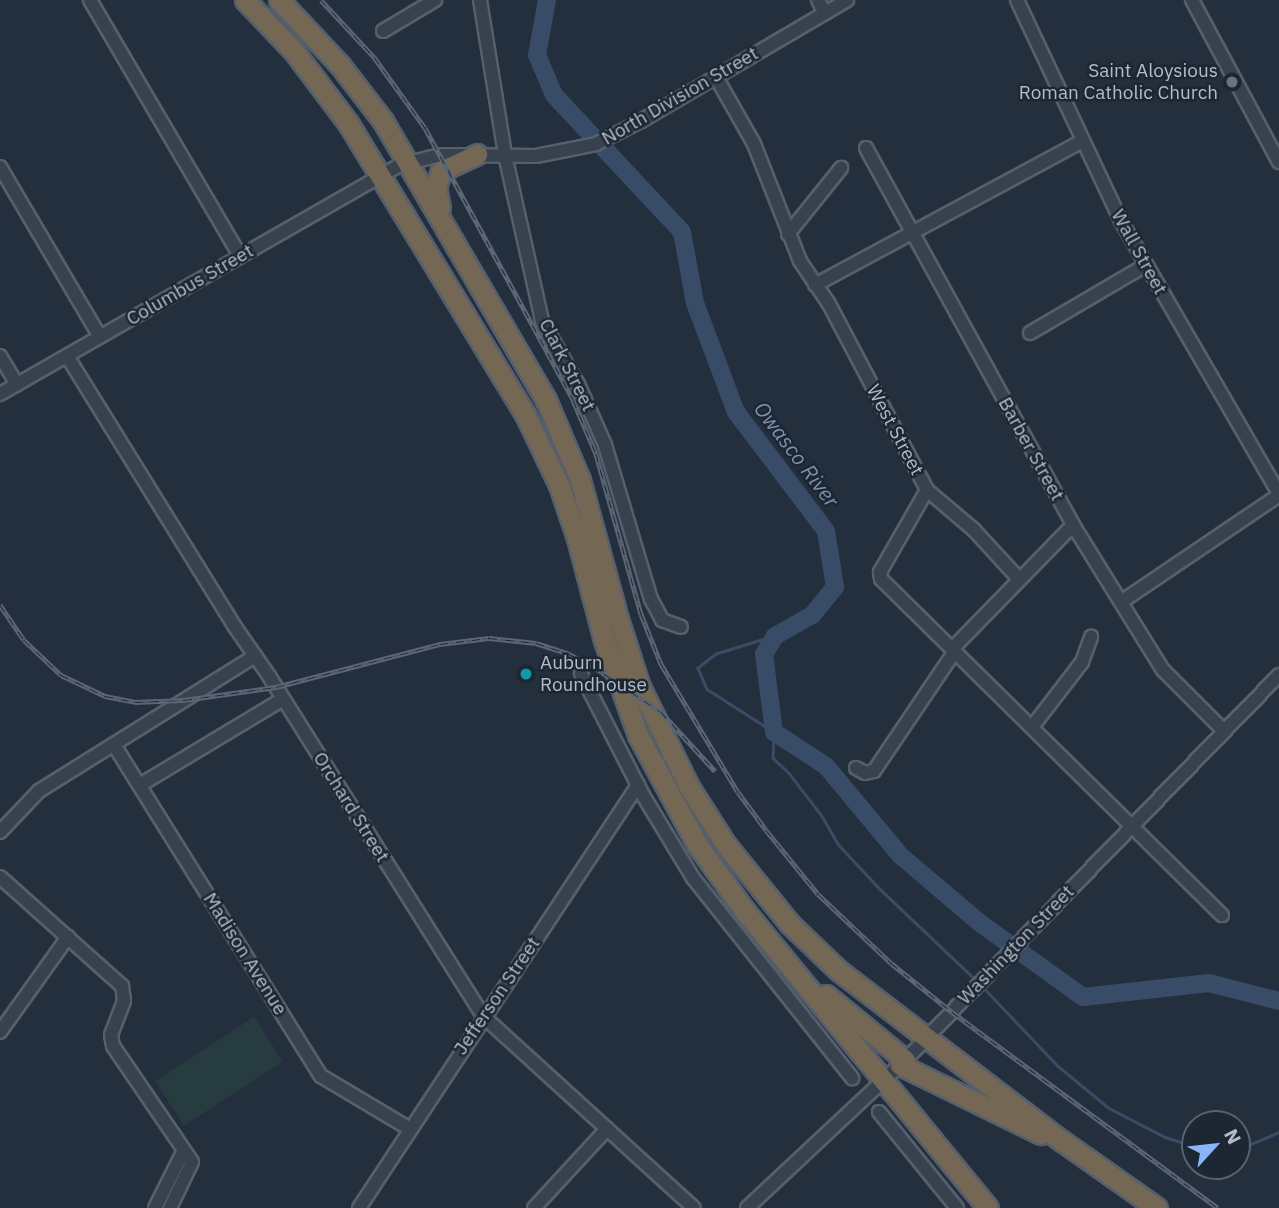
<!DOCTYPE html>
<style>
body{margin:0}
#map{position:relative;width:1279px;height:1208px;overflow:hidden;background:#242f3e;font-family:"IBM Plex Sans",sans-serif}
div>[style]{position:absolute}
.green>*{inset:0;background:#263c3f;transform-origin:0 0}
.stream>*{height:2.5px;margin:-1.25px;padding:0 1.25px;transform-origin:1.25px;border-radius:1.25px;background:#394c67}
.river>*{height:18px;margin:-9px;padding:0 9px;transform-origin:9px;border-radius:9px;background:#394c67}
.roads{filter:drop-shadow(2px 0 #565f6c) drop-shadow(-2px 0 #565f6c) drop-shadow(0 2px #565f6c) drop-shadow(0 -2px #565f6c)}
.minor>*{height:12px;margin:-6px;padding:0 6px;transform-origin:6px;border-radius:6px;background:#38414e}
.highway>*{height:19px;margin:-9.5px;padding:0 9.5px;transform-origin:9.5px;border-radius:9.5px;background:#746855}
.rail>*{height:5px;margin-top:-2.5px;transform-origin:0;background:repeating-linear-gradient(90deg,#1d2633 0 8px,#5a6575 0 16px);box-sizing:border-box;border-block:2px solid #5a6575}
.dots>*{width:19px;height:19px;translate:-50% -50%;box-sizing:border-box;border:4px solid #1d2633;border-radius:50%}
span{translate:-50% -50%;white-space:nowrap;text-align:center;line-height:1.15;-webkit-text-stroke:5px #1d2633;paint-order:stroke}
.poi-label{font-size:19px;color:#b4bcc9}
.right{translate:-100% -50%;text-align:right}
.left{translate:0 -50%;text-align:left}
.street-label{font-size:19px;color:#b4bcc9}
.water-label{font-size:21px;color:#7c92b1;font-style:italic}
.north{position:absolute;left:1181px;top:1110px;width:70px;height:70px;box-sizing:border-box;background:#1d2633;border:2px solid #59626f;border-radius:50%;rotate:63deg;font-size:19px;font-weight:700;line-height:28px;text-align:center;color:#b4bcc9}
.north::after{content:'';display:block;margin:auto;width:24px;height:32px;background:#8ab4f8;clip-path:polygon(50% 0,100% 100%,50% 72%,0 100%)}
</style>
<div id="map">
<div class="green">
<i style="left:254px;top:1017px;width:53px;height:118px;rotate:57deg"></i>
</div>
<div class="stream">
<i style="left:775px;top:636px;width:62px;rotate:163deg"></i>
<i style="left:716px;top:654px;width:23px;rotate:142deg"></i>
<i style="left:698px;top:668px;width:23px;rotate:67deg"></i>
<i style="left:707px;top:689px;width:80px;rotate:32.7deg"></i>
<i style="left:774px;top:732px;width:26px;rotate:92deg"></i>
<i style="left:773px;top:758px;width:22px;rotate:43deg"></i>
<i style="left:789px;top:773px;width:54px;rotate:52.5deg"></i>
<i style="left:822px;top:816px;width:32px;rotate:60deg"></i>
<i style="left:838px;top:844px;width:62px;rotate:47deg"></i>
<i style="left:880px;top:889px;width:132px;rotate:43.5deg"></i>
<i style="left:983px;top:987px;width:109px;rotate:46.5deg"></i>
<i style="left:1058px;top:1066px;width:66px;rotate:39.5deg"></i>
<i style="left:1109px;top:1108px;width:63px;rotate:27.4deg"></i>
<i style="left:1165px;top:1137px;width:31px;rotate:17deg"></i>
<i style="left:1237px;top:1150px;width:46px;rotate:-23.2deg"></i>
</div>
<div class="river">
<i style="left:547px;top:0;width:56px;rotate:100.3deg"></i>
<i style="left:537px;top:55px;width:43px;rotate:67deg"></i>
<i style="left:554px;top:95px;width:187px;rotate:46.9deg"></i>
<i style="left:682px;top:232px;width:72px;rotate:79.6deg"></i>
<i style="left:695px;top:303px;width:116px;rotate:69.4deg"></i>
<i style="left:736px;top:412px;width:149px;rotate:52.9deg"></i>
<i style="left:826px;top:531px;width:57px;rotate:80.9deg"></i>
<i style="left:835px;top:587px;width:36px;rotate:129deg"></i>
<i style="left:812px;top:615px;width:43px;rotate:150.4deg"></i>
<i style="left:775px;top:636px;width:21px;rotate:121deg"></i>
<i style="left:764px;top:654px;width:79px;rotate:82.7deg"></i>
<i style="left:774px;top:732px;width:62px;rotate:33.2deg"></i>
<i style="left:826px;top:766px;width:117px;rotate:50.2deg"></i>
<i style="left:901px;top:856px;width:104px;rotate:40.3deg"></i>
<i style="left:980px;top:923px;width:127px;rotate:35.7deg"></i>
<i style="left:1083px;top:997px;width:127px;rotate:-6.3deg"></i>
<i style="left:1209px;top:983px;width:72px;rotate:14.4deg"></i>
</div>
<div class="roads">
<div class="minor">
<i style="left:90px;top:0;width:297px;rotate:59.6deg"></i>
<i style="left:480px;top:0;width:157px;rotate:80.8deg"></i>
<i style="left:505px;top:155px;width:170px;rotate:77.4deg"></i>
<i style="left:542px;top:321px;width:73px;rotate:60.3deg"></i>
<i style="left:578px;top:384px;width:67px;rotate:66.1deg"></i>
<i style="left:605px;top:445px;width:161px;rotate:73.4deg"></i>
<i style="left:651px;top:599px;width:24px;rotate:62deg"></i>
<i style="left:662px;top:620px;width:20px;rotate:20deg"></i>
<i style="left:818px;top:0;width:15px;rotate:62deg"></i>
<i style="left:1017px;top:0;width:244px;rotate:64.8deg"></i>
<i style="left:1121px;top:221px;width:315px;rotate:59.9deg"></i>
<i style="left:1192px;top:0;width:184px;rotate:61.8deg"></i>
<i style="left:383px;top:31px;width:61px;rotate:-30.8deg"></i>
<i style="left:716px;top:77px;width:77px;rotate:60.4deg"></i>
<i style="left:754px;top:144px;width:126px;rotate:68.5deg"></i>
<i style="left:800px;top:261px;width:52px;rotate:56deg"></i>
<i style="left:829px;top:304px;width:210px;rotate:62.2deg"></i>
<i style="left:927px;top:490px;width:95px;rotate:119.8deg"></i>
<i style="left:880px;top:572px;width:7px;rotate:82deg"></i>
<i style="left:881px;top:579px;width:479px;rotate:44.6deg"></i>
<i style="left:866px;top:148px;width:430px;rotate:61.2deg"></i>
<i style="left:1073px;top:525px;width:171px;rotate:58.2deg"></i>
<i style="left:1163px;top:670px;width:86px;rotate:45deg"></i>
<i style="left:0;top:167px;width:197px;rotate:59.5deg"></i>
<i style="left:788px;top:234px;width:85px;rotate:-51.2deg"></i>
<i style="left:815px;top:285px;width:303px;rotate:-28.3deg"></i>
<i style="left:1030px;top:333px;width:134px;rotate:-30.4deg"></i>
<i style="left:0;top:356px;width:33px;rotate:59deg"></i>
<i style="left:67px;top:356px;width:319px;rotate:58.2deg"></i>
<i style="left:235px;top:627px;width:60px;rotate:55.2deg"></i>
<i style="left:269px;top:676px;width:402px;rotate:57.8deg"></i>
<i style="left:483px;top:1016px;width:285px;rotate:42.3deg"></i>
<i style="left:0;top:394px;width:461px;rotate:-29.8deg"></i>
<i style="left:400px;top:165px;width:41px;rotate:-14deg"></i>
<i style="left:440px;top:155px;width:96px;rotate:0.6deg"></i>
<i style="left:536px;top:156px;width:61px;rotate:-11.3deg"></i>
<i style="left:596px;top:144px;width:51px;rotate:-27.1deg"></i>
<i style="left:641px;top:121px;width:239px;rotate:-30.4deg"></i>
<i style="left:927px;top:490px;width:62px;rotate:40.4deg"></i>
<i style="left:974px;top:530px;width:67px;rotate:47.4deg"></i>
<i style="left:1121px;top:602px;width:191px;rotate:-34.1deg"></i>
<i style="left:952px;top:649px;width:173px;rotate:-45.7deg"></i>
<i style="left:581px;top:674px;width:138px;rotate:62.9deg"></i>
<i style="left:644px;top:797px;width:95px;rotate:58.8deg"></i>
<i style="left:693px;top:878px;width:256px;rotate:51.5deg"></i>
<i style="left:1032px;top:727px;width:82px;rotate:-52.4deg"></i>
<i style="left:1082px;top:662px;width:27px;rotate:-70deg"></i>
<i style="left:114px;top:745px;width:390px;rotate:58deg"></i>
<i style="left:321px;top:1076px;width:104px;rotate:30.8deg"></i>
<i style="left:856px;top:768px;width:10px;rotate:29deg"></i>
<i style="left:865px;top:773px;width:9px;rotate:-13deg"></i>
<i style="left:874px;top:771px;width:145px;rotate:-56deg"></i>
<i style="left:140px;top:785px;width:167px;rotate:-31deg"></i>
<i style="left:0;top:832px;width:57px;rotate:-46.4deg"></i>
<i style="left:39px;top:791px;width:255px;rotate:-32deg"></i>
<i style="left:0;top:877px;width:164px;rotate:41.8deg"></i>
<i style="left:122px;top:986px;width:15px;rotate:82deg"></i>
<i style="left:124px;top:1001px;width:36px;rotate:111deg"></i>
<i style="left:111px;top:1035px;width:11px;rotate:80deg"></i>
<i style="left:113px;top:1046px;width:140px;rotate:55.7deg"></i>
<i style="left:192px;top:1162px;width:51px;rotate:115.6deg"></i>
<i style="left:0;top:1032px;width:117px;rotate:-54.4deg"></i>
<i style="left:879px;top:1112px;width:124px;rotate:50.9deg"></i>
<i style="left:155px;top:1208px;width:63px;rotate:-63.4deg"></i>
<i style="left:359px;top:1208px;width:507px;rotate:-56.59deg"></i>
<i style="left:534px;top:1208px;width:108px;rotate:-47.3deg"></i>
<i style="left:747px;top:1208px;width:216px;rotate:-43.1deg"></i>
<i style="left:905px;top:1060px;width:537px;rotate:-45.83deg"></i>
</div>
<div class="highway">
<i style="left:245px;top:0;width:69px;rotate:46.2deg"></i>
<i style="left:293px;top:50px;width:91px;rotate:53deg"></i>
<i style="left:348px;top:123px;width:341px;rotate:58.7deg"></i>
<i style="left:525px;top:414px;width:79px;rotate:64.4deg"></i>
<i style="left:559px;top:485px;width:56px;rotate:71.2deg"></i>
<i style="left:577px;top:538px;width:106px;rotate:75.2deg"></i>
<i style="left:604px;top:640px;width:101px;rotate:70.3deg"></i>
<i style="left:638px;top:735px;width:124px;rotate:61.6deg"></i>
<i style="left:697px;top:844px;width:81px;rotate:54.5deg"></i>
<i style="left:744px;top:910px;width:385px;rotate:50.7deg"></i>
<i style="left:279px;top:0;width:89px;rotate:46.8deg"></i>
<i style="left:340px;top:65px;width:71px;rotate:52.5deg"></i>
<i style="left:383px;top:121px;width:323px;rotate:59.7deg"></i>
<i style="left:546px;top:400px;width:87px;rotate:67deg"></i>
<i style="left:580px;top:480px;width:144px;rotate:74.7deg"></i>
<i style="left:618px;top:619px;width:71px;rotate:72.1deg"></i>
<i style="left:640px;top:687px;width:111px;rotate:63.9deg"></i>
<i style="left:689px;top:787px;width:69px;rotate:57.5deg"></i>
<i style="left:726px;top:845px;width:102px;rotate:51deg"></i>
<i style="left:790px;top:924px;width:66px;rotate:43.8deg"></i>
<i style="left:838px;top:970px;width:282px;rotate:37.4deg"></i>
<i style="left:1062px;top:1141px;width:116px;rotate:35.2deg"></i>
<i style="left:440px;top:208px;width:20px;rotate:-101deg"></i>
<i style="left:436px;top:188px;width:18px;rotate:-74deg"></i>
<i style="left:441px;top:171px;width:40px;rotate:-25deg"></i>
<i style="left:826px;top:995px;width:102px;rotate:39.4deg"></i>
<i style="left:900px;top:1065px;width:157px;rotate:26.1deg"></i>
</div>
</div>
<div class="rail">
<i style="left:321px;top:0;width:78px;rotate:47.1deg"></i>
<i style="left:374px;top:57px;width:87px;rotate:54.3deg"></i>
<i style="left:425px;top:128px;width:310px;rotate:61.4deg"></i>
<i style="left:573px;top:400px;width:59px;rotate:66.9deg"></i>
<i style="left:596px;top:454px;width:166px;rotate:74.3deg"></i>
<i style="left:641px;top:614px;width:54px;rotate:68.2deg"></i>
<i style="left:661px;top:664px;width:149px;rotate:59deg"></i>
<i style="left:738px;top:792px;width:47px;rotate:53.6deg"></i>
<i style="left:766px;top:830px;width:82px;rotate:50.9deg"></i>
<i style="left:818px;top:894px;width:100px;rotate:43.4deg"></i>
<i style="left:891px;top:963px;width:78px;rotate:38.8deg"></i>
<i style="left:952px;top:1012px;width:330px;rotate:36.4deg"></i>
<i style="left:0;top:605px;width:42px;rotate:55.6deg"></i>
<i style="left:24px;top:640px;width:51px;rotate:43.4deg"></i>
<i style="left:61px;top:675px;width:49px;rotate:25.5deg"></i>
<i style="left:105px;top:696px;width:31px;rotate:11deg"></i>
<i style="left:135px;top:702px;width:49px;rotate:-2.3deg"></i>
<i style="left:184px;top:700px;width:93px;rotate:-8deg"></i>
<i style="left:276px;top:687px;width:170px;rotate:-14.7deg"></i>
<i style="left:440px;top:644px;width:49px;rotate:-7deg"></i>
<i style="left:489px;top:638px;width:47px;rotate:6.1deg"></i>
<i style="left:536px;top:643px;width:33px;rotate:18deg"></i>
<i style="left:567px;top:653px;width:27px;rotate:27deg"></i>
<i style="left:591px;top:665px;width:84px;rotate:33.9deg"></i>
<i style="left:661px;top:712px;width:80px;rotate:47.5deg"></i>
</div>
<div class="dots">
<i style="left:1232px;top:82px;background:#6b7280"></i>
<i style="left:526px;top:674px;background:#0f9aa8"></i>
</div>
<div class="poi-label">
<span class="right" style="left:1218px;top:82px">Saint Aloysious<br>Roman Catholic Church</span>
<span class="left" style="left:540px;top:674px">Auburn<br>Roundhouse</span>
</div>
<div class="street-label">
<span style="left:680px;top:96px;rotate:-30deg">North Division Street</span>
<span style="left:1139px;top:252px;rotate:61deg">Wall Street</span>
<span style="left:190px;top:285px;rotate:-30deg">Columbus Street</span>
<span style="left:567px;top:365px;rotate:63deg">Clark Street</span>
<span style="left:895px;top:430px;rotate:62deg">West Street</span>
<span style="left:1031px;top:449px;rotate:61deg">Barber Street</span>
<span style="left:351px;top:807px;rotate:58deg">Orchard Street</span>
<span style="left:1016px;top:945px;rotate:-46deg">Washington Street</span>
<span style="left:245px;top:954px;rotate:58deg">Madison Avenue</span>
<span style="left:497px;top:996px;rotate:-56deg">Jefferson Street</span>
</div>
<div class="water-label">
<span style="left:797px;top:454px;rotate:53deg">Owasco River</span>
</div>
<div class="north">N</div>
</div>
